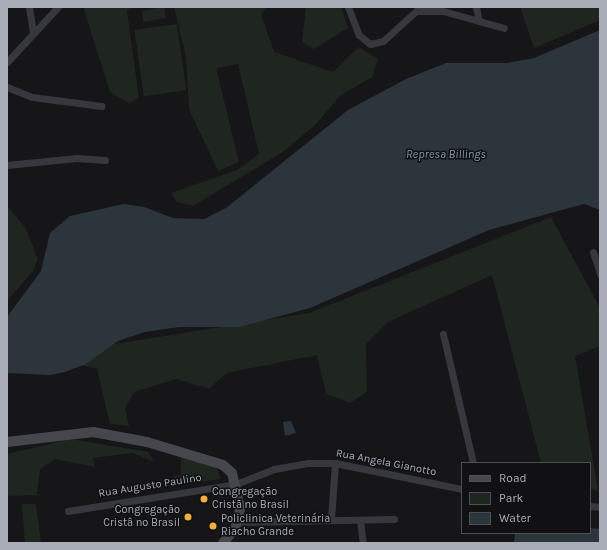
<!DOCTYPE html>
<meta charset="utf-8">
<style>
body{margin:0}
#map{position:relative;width:607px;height:550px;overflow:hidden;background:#161618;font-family:Karla,sans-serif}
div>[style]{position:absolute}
.green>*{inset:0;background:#1e261f;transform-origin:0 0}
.water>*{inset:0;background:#2c353c}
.street>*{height:7px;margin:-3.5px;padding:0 3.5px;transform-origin:3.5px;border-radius:3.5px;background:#37383d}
.secondary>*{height:10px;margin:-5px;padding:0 5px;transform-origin:5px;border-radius:5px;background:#45474d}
.dots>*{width:11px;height:11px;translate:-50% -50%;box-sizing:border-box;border:2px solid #111113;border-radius:50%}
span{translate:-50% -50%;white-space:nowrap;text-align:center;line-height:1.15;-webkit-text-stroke:3px #111113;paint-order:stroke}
.street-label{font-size:11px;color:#a8adb8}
.poi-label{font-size:11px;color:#a8adb8}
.left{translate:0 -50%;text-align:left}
.right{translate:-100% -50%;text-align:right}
.water-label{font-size:12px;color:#7f9bb3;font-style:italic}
.frame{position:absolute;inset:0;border:8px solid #a8adb8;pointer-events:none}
.legend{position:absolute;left:461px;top:462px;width:130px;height:72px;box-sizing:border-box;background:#111113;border:1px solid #4d4f55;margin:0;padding:5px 7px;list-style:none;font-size:12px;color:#a8adb8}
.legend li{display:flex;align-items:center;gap:8px;height:20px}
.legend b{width:20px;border:1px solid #4d4f55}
</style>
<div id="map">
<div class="green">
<i style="clip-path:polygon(83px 7px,133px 7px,127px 11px,139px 98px,129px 103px,110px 92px)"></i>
<i style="left:164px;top:7px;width:11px;height:23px;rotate:80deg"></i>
<i style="clip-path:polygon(174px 7px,267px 7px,261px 14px,274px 52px,333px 72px,359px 47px,378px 59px,372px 77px,340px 96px,315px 125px,283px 152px,193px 206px,177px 202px,171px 193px,237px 170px,259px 154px,238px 64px,216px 68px,239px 162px,218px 171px,189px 109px,186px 57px)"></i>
<i style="clip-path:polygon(306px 7px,341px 7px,348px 28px,314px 49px,302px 42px)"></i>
<i style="clip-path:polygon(520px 7px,600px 7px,600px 20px,534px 48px)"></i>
<i style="left:177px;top:24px;width:67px;height:43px;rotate:82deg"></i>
<i style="clip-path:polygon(7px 206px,25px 227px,38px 259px,33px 271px,7px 301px)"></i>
<i style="clip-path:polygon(551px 217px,600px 308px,600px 346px,575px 356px,598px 490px,590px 489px,590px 463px,541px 463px,492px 275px,388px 322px,366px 344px,367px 392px,350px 403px,326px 394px,317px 355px,226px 373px,209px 389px,177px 379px,134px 392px,125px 408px,129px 426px,110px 424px,97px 369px,81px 365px,89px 348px,309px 313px)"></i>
<i style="clip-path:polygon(71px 439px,148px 452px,154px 462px,133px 453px,93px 458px,95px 467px,55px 459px,40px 469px,37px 495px,7px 496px,7px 454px)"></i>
<i style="clip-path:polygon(181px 457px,216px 467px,221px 479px,186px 484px,172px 482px,174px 476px,181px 476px)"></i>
<i style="clip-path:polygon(22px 504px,36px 504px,41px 543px,25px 543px)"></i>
</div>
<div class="water">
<i style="clip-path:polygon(600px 30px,600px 210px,584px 204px,489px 230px,310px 308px,239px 327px,179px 327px,145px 332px,118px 341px,86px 364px,65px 372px,50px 375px,7px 373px,7px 317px,41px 271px,50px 233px,70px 216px,124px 204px,144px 207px,173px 218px,204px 219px,226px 208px,348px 110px,406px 79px,446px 63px,507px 63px,534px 58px)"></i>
<i style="clip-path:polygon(291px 421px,296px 433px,285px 436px,283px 422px)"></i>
<i style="clip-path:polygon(590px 528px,600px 529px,600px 543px,514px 543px,515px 533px,590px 533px)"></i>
</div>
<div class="street">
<i style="left:29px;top:7px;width:26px;rotate:81deg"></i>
<i style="left:348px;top:7px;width:30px;rotate:69deg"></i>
<i style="left:359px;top:35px;width:14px;rotate:39deg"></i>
<i style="left:370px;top:44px;width:13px;rotate:-13deg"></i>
<i style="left:383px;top:41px;width:45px;rotate:-42.3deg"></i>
<i style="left:416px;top:11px;width:27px"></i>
<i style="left:443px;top:11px;width:63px;rotate:15.6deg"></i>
<i style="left:476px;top:7px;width:14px;rotate:78deg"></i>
<i style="left:7px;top:62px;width:75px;rotate:-47.2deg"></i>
<i style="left:7px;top:87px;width:27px;rotate:22deg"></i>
<i style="left:32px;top:97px;width:70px;rotate:7.4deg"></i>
<i style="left:7px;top:165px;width:70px;rotate:-5.7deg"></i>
<i style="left:77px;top:158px;width:28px;rotate:4deg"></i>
<i style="left:593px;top:252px;width:23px;rotate:72deg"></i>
<i style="left:443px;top:334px;width:132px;rotate:76.9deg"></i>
<i style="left:590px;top:506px;width:10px;rotate:6deg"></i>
<i style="left:68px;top:511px;width:170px;rotate:-9.1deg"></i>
<i style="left:236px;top:484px;width:41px;rotate:-21.5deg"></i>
<i style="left:274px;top:469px;width:35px;rotate:-10deg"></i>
<i style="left:308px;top:463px;width:27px"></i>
<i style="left:335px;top:463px;width:130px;rotate:11.6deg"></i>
<i style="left:331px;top:519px;width:56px;rotate:-85.9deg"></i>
<i style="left:360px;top:520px;width:23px;rotate:83deg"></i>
<i style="left:237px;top:522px;width:157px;rotate:-1.1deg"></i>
</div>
<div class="secondary">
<i style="left:7px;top:442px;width:87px;rotate:-6.6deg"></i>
<i style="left:93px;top:432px;width:55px;rotate:10.5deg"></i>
<i style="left:147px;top:442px;width:79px;rotate:16.8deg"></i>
<i style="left:223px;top:465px;width:12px;rotate:42deg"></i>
<i style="left:232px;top:473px;width:37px;rotate:77deg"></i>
<i style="left:240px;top:509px;width:21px;rotate:104deg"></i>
<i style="left:235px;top:529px;width:18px;rotate:131deg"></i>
</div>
<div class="dots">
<i style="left:204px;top:499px;background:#f2b134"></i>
<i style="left:188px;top:517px;background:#f2b134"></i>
<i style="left:213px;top:526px;background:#f2b134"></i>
</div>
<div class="street-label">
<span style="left:386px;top:463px;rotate:11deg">Rua Angela Gianotto</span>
<span style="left:150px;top:486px;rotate:-9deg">Rua Augusto Paulino</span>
</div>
<div class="poi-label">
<span class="left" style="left:212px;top:499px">Congregação<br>Cristã no Brasil</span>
<span class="right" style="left:180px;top:517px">Congregação<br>Cristâ no Brasil</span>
<span class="left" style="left:221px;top:526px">Policlinica Veterinária<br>Riacho Grande</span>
</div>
<div class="water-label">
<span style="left:446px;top:155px">Represa Billings</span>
</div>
<div class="frame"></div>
<ul class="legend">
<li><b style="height:5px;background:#45474d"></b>Road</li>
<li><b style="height:11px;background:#1e261f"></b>Park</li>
<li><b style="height:11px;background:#2c353c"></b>Water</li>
</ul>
</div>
